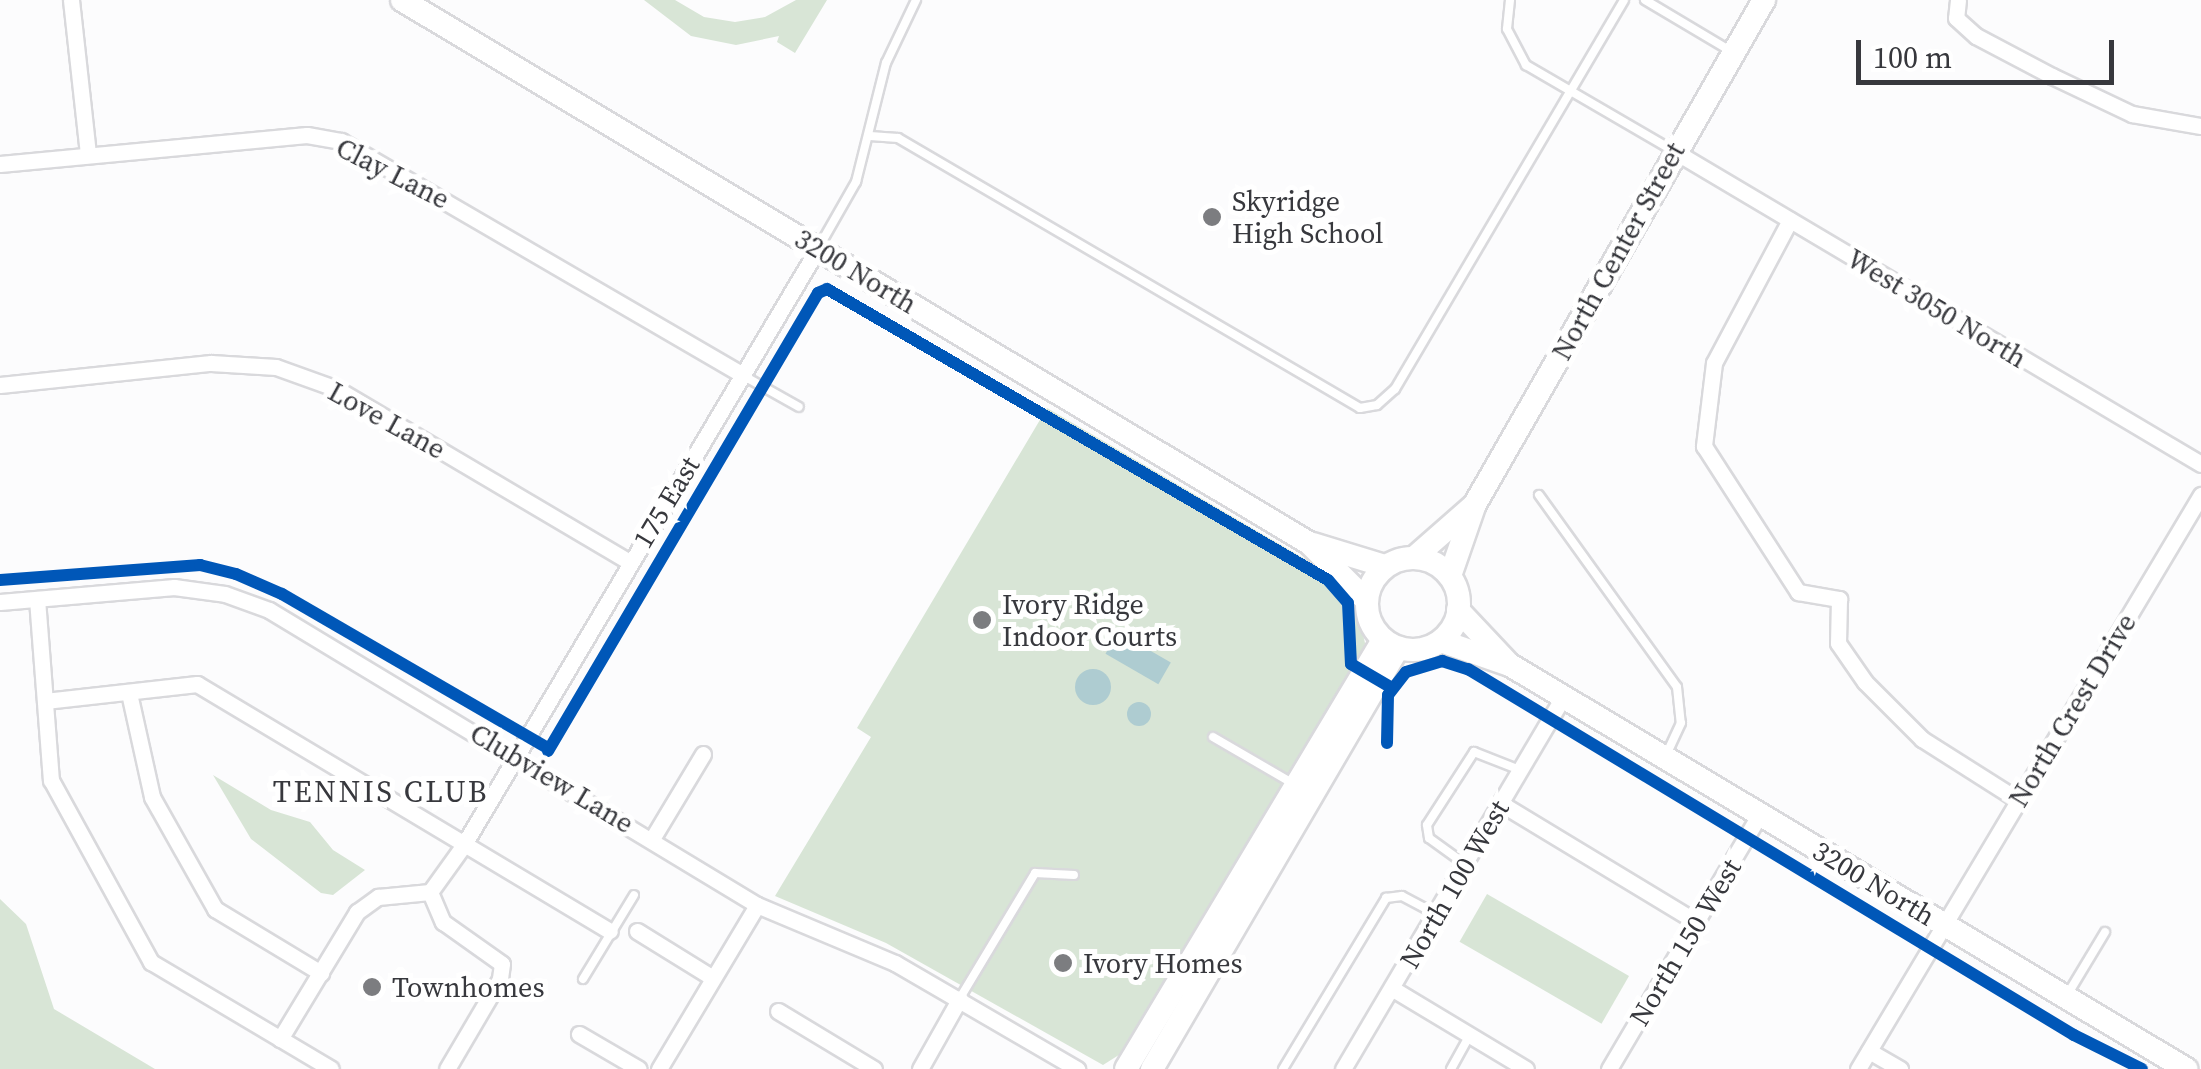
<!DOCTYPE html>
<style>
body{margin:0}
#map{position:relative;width:2201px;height:1069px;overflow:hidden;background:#fcfcfd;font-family:"Source Serif 4",serif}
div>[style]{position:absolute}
.green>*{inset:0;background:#d8e5d6;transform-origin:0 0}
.water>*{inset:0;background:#aeccd1;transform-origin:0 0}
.round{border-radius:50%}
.roads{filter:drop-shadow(2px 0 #d9d9dc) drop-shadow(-2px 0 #d9d9dc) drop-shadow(0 2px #d9d9dc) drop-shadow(0 -2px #d9d9dc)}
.lane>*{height:8px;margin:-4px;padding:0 4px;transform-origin:4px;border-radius:4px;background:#fff}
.street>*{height:15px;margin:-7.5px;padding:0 7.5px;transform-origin:7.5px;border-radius:7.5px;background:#fff}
.secondary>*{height:22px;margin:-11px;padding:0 11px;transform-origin:11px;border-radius:11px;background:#fff}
.secondary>.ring{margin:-11px;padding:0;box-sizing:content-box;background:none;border:22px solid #fff;border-radius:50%}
.cycleway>*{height:12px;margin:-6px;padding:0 6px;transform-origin:6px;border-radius:6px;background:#0057b8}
.dots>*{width:28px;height:28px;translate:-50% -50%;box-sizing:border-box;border:5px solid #fff;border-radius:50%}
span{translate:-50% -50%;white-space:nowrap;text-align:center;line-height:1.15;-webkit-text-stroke:10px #fff;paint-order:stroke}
.street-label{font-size:28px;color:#37383d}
.poi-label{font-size:28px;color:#37383d}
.left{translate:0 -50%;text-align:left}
.neighbourhood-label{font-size:30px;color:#37383d;letter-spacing:2.5px}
.scale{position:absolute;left:1856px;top:40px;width:258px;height:45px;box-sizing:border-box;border:5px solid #37383d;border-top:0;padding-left:12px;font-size:30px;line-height:35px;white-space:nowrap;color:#37383d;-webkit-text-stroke:8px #fff;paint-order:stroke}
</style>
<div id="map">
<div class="green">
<i style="clip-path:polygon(644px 0,675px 0,704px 17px,735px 22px,765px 17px,796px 0,827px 0,795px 53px,777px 42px,779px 36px,736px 45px,691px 36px)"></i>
<i style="clip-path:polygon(1047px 408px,1334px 576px,1354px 598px,1365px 643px,1364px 655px,1122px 1053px,1103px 1065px,886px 943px,775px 896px,871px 737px,857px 728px)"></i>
<i style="clip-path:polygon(213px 775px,271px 810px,310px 822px,333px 850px,365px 870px,333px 895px,321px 893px,251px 839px)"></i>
<i style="left:1487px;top:894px;width:164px;height:55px;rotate:30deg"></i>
<i style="clip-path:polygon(0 899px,26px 924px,54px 1009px,155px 1069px,0 1069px)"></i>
</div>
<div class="water">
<i style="left:1118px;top:632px;width:61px;height:25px;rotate:30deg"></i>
<i class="round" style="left:1075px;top:669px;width:36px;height:36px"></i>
<i class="round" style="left:1127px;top:702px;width:24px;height:24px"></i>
</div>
<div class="roads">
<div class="lane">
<i style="left:1510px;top:0;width:29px;rotate:96deg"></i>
<i style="left:1507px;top:29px;width:41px;rotate:62.2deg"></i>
<i style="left:1526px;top:65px;width:169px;rotate:30.2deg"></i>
<i style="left:1645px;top:0;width:98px;rotate:30.8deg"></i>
<i style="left:870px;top:136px;width:28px;rotate:4deg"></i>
<i style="left:898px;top:138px;width:535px;rotate:30.3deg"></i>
<i style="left:1360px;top:408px;width:17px;rotate:-10deg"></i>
<i style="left:1377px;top:405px;width:24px;rotate:-42deg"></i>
<i style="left:1395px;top:389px;width:451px;rotate:-59.5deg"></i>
<i style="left:820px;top:245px;width:73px;rotate:-60.3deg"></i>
<i style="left:856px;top:182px;width:123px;rotate:-75.9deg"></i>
<i style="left:886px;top:63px;width:70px;rotate:-64.5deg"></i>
<i style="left:742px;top:375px;width:65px;rotate:29.3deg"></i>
<i style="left:1539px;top:495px;width:236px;rotate:54.3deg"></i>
<i style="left:1677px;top:687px;width:36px;rotate:84deg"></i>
<i style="left:1681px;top:723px;width:35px;rotate:115deg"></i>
<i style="left:1213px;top:737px;width:91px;rotate:30.2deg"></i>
<i style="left:1465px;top:864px;width:44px;rotate:-144.2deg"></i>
<i style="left:1429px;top:838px;width:13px;rotate:-99deg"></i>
<i style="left:1427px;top:825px;width:87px;rotate:-57.2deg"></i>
<i style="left:1474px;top:752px;width:49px;rotate:21.4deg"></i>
<i style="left:583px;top:979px;width:98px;rotate:-58.7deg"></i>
<i style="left:2069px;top:992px;width:70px;rotate:-59deg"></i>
<i style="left:960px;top:998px;width:146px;rotate:-59deg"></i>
<i style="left:1035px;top:873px;width:39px;rotate:3deg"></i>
<i style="left:1283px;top:1069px;width:200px;rotate:-58.9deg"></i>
<i style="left:1386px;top:898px;width:16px;rotate:-7deg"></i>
<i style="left:1402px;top:896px;width:38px;rotate:28deg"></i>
<i style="left:1451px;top:1069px;width:39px;rotate:-61deg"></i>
</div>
<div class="street">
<i style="left:71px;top:0;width:156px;rotate:83.7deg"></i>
<i style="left:1958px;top:0;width:18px;rotate:96deg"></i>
<i style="left:1956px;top:18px;width:27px;rotate:42deg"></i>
<i style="left:1976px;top:36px;width:86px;rotate:27.8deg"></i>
<i style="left:2052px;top:76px;width:89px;rotate:25.4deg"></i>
<i style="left:2132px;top:114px;width:70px;rotate:9.9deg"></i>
<i style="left:1674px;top:151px;width:613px;rotate:30.71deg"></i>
<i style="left:0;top:164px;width:308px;rotate:-5.4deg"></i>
<i style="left:307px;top:135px;width:35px;rotate:10deg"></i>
<i style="left:341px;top:141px;width:464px;rotate:30.2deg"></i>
<i style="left:1790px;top:220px;width:162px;rotate:118deg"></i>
<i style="left:1714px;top:363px;width:84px;rotate:96.9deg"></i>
<i style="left:1704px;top:446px;width:174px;rotate:57.2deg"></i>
<i style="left:1798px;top:592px;width:42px;rotate:9.7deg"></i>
<i style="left:1839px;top:599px;width:44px;rotate:91.3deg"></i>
<i style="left:1838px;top:643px;width:47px;rotate:55.3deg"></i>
<i style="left:1865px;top:682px;width:81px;rotate:45deg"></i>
<i style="left:1922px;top:739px;width:114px;rotate:32.4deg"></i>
<i style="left:0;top:385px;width:212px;rotate:-6deg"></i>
<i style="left:211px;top:363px;width:65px;rotate:3.5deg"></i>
<i style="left:276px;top:367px;width:65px;rotate:19.8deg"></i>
<i style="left:337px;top:389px;width:339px;rotate:30.6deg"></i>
<i style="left:37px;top:599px;width:182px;rotate:85.6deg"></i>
<i style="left:51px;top:780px;width:208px;rotate:61.2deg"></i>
<i style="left:151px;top:962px;width:209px;rotate:30.7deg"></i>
<i style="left:0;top:602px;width:175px;rotate:-4.9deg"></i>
<i style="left:174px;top:587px;width:51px;rotate:7.8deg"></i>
<i style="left:225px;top:594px;width:47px;rotate:20deg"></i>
<i style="left:269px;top:610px;width:570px;rotate:31.15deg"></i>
<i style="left:757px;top:905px;width:150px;rotate:22.8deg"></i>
<i style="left:895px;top:963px;width:211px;rotate:30.2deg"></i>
<i style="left:129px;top:693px;width:107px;rotate:77.5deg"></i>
<i style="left:152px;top:797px;width:129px;rotate:60.6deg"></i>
<i style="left:215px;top:909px;width:124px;rotate:31.1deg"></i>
<i style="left:45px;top:701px;width:153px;rotate:-6.4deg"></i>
<i style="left:197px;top:684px;width:481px;rotate:30.9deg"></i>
<i style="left:1500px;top:803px;width:232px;rotate:31.2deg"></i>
<i style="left:652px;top:839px;width:99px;rotate:-59deg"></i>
<i style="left:430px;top:892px;width:33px;rotate:67deg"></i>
<i style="left:443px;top:922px;width:72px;rotate:35.4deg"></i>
<i style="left:502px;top:964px;width:15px;rotate:98deg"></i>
<i style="left:500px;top:979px;width:104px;rotate:120.5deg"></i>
<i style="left:637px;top:931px;width:89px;rotate:31.7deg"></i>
<i style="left:1393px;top:989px;width:155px;rotate:31deg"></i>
<i style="left:778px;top:1011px;width:112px;rotate:31.1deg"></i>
<i style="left:579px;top:1034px;width:69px;rotate:30.3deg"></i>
<i style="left:280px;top:1039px;width:149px;rotate:-58.8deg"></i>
<i style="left:357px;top:912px;width:26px;rotate:-36deg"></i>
<i style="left:378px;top:897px;width:52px;rotate:-5.5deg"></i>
<i style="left:430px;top:892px;width:57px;rotate:-54.3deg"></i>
<i style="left:463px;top:846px;width:695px;rotate:-59.3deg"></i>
<i style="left:1869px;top:1051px;width:36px;rotate:30deg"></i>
<i style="left:659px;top:1069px;width:191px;rotate:-59.1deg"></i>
<i style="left:920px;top:1069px;width:81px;rotate:-60.6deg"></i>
<i style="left:1343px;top:1069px;width:431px;rotate:-59.4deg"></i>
<i style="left:1609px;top:1069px;width:295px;rotate:-59.4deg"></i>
<i style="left:1858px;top:1069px;width:669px;rotate:-59.14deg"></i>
</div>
<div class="secondary">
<i style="left:402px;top:0;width:1057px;rotate:30.91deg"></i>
<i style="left:1309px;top:543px;width:82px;rotate:45deg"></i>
<i style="left:1313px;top:544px;width:75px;rotate:17deg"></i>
<i style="left:1415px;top:557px;width:77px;rotate:-41.3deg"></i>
<i class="ring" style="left:1367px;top:558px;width:70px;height:70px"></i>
<i style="left:1450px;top:576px;width:76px;rotate:-70.9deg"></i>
<i style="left:1475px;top:504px;width:581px;rotate:-60.17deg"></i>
<i style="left:1458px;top:610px;width:71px;rotate:46.7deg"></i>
<i style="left:1441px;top:641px;width:73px;rotate:19.2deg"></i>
<i style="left:1510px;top:665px;width:788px;rotate:30.86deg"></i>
<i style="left:1126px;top:1069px;width:500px;rotate:-59.08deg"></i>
<i style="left:1152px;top:1069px;width:488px;rotate:-59.7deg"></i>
</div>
</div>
<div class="cycleway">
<i style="left:0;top:580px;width:201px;rotate:-4.3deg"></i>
<i style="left:200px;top:565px;width:37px;rotate:14deg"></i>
<i style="left:236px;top:574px;width:50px;rotate:23.5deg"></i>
<i style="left:282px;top:594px;width:307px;rotate:30.1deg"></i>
<i style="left:1468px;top:669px;width:708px;rotate:31.13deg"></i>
<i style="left:2074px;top:1035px;width:76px;rotate:26.6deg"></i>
<i style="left:1387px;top:743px;width:48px;rotate:-88.8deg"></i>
<i style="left:1388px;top:695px;width:29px;rotate:-52deg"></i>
<i style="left:1406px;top:672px;width:38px;rotate:-17deg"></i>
<i style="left:1442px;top:661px;width:28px;rotate:18deg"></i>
<i style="left:548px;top:751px;width:532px;rotate:-59.48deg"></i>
<i style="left:818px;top:293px;width:10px;rotate:-24deg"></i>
<i style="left:827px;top:289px;width:579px;rotate:30.15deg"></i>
<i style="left:1328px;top:580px;width:30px;rotate:49deg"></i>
<i style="left:1348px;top:603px;width:61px;rotate:87.2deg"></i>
<i style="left:1351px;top:664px;width:48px;rotate:30.3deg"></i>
</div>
<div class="dots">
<i style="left:1212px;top:217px;background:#7c7d80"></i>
<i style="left:982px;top:620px;background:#7c7d80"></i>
<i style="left:1063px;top:963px;background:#7c7d80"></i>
<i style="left:372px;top:987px;background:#7c7d80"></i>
</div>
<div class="street-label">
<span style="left:393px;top:173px;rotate:27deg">Clay Lane</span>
<span style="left:1618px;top:251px;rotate:-61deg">North Center Street</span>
<span style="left:856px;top:271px;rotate:31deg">3200 North</span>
<span style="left:1937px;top:308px;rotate:31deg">West 3050 North</span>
<span style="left:387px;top:420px;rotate:29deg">Love Lane</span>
<span style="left:666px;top:502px;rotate:-59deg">175 East</span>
<span style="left:2072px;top:710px;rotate:-59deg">North Crest Drive</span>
<span style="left:552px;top:778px;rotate:31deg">Clubview Lane</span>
<span style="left:1874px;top:883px;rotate:31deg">3200 North</span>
<span style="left:1454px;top:884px;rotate:-60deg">North 100 West</span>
<span style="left:1685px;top:942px;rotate:-59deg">North 150 West</span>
</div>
<div class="poi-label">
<span class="left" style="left:1232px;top:217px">Skyridge<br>High School</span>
<span class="left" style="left:1002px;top:620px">Ivory Ridge<br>Indoor Courts</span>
<span class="left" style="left:1083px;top:963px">Ivory Homes</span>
<span class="left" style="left:392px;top:987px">Townhomes</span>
</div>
<div class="neighbourhood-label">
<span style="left:381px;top:792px">TENNIS CLUB</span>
</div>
<div class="scale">100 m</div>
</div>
